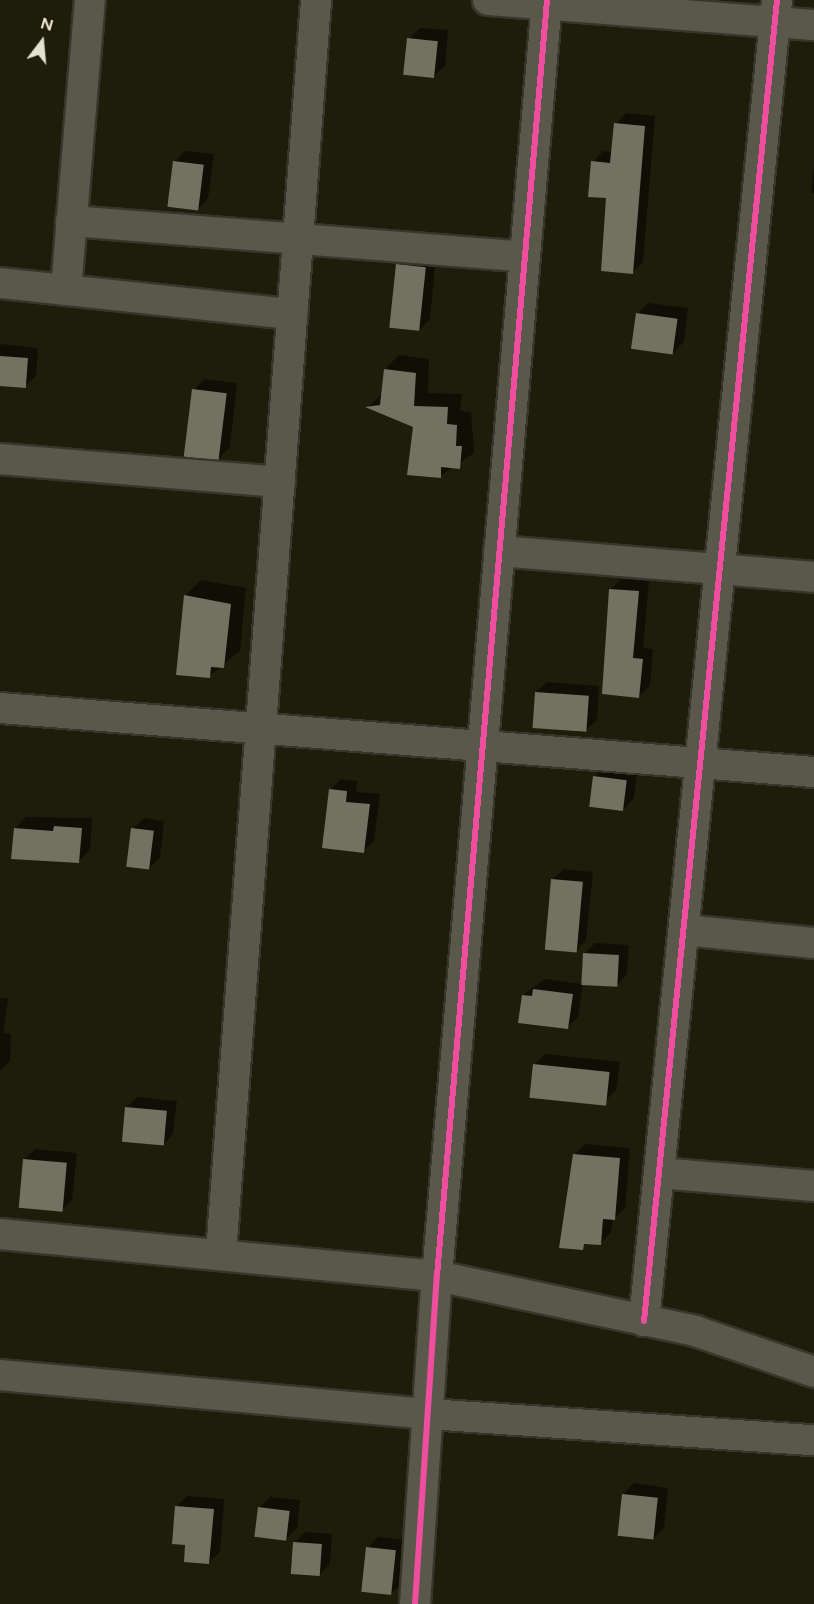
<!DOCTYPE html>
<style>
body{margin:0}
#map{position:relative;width:814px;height:1604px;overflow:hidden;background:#1e1c0a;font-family:Figtree,sans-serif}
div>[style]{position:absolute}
.shadow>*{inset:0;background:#0007}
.building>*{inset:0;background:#737162;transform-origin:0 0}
.roads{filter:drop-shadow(2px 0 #38362b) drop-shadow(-2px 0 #38362b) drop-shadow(0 2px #38362b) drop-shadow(0 -2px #38362b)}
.minor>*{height:30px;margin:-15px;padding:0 15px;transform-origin:15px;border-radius:15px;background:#5a584b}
.cycleway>*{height:6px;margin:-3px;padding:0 3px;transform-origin:3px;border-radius:3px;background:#ef4d9e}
span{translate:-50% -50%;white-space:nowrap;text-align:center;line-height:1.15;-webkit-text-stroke:6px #1c1800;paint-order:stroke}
.north{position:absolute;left:12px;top:12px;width:60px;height:60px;-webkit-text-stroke:4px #1c1800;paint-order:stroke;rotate:16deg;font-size:16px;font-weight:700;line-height:24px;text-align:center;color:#e3e1cf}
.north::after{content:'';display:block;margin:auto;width:21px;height:27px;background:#e3e1cf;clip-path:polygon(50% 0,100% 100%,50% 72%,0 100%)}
</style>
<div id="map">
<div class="shadow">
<i style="clip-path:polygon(420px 28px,448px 30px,445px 66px,434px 76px,409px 39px)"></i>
<i style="clip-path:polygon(626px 113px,655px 116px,643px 262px,633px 272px,593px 162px,603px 151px,613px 152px,616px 124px)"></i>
<i style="clip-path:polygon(185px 151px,214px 154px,208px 198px,198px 209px,175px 162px)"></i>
<i style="clip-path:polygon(814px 165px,814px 193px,811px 192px)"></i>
<i style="clip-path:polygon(408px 254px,436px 256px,430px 319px,419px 330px,397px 265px)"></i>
<i style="clip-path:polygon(648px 303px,688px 308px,684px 342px,673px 353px,637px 314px)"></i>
<i style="clip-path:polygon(0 344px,38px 348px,36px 376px,25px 386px,0 384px)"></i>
<i style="clip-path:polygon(399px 355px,429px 359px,428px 393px,462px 394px,460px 411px,471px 412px,474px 453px,440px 476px,415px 426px,368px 407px,383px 393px,385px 369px)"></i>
<i style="clip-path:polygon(204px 379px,237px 383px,230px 447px,219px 458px,194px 390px)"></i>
<i style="clip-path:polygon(621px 579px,649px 581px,643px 648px,653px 649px,650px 686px,639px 696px,610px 590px)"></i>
<i style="clip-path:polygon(201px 580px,246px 588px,240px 651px,209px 676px,185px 596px)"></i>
<i style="clip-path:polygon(547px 682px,599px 686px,597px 720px,586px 730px,536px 692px)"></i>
<i style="clip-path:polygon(605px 766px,637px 770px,634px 798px,624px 809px,594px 777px)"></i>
<i style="clip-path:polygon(341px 779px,357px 781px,356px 792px,380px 794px,374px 841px,363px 851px,330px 790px)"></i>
<i style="clip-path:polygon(26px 817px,92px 818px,90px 850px,79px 861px,16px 828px)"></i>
<i style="clip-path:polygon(144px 818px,164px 821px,160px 858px,149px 868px,133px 829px)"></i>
<i style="clip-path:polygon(564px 869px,593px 872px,586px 940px,576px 951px,553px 879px)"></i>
<i style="clip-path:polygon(595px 943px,629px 945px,627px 974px,617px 985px,583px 983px,578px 1017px,567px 1028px,523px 995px,545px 979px,582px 984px,584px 954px)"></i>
<i style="clip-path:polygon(0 998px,8px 999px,3px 1033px,11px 1034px,10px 1061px,0 1071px)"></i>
<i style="clip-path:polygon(545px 1054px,620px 1062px,616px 1090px,605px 1101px,534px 1065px)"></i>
<i style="clip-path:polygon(137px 1097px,177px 1101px,173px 1134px,163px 1145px,126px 1108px)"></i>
<i style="clip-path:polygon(585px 1144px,630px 1148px,625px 1208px,613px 1219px,611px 1232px,601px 1243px,561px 1246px,574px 1155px)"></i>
<i style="clip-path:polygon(35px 1149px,77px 1153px,72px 1200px,61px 1211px,24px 1160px)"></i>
<i style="clip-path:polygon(634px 1483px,668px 1488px,664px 1528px,653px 1539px,623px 1494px)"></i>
<i style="clip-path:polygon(187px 1496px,224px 1499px,220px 1552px,209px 1562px,187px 1544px,176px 1507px)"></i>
<i style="clip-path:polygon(270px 1497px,300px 1500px,297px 1528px,286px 1539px,259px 1508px)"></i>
<i style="clip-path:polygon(305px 1532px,332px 1534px,330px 1564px,319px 1575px,294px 1543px)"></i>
<i style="clip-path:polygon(378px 1537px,406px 1540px,402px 1583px,391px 1593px,368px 1548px)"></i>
</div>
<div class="building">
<i style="left:407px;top:38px;width:31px;height:37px;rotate:6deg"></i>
<i style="clip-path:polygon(614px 123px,645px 126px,633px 274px,601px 271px,606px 198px,588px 197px,591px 161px,610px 163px)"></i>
<i style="left:173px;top:161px;width:31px;height:46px;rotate:7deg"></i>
<i style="left:396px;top:264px;width:30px;height:64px;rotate:6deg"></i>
<i style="left:636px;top:313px;width:42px;height:36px;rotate:8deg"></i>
<i style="left:0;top:356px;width:28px;height:30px;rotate:4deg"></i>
<i style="clip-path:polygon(384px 369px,416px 373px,414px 406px,448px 407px,447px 424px,457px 425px,456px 446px,462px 446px,460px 469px,441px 467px,441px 478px,407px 475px,413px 427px,365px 407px,380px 405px)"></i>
<i style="left:192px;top:389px;width:35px;height:68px;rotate:7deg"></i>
<i style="clip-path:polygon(609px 589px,639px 591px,633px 658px,643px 659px,639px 698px,602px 694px)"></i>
<i style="clip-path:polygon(184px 595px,231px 604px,224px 668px,211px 667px,210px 678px,176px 675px)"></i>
<i style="left:535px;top:692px;width:54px;height:36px;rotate:4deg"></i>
<i style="left:593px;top:776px;width:34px;height:31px;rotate:7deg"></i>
<i style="clip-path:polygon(329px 789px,347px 791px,346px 802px,370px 804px,364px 853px,322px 848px)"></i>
<i style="clip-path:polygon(54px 826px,82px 828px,79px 863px,11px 859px,14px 828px,53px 831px)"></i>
<i style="left:131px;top:828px;width:23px;height:39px;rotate:7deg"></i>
<i style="left:551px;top:879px;width:32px;height:71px;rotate:5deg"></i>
<i style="left:583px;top:953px;width:36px;height:32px;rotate:3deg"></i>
<i style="clip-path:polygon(533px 989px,573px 994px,568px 1029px,518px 1023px,522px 995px,532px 996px)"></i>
<i style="left:533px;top:1064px;width:77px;height:34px;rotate:6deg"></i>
<i style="left:125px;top:1107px;width:42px;height:35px;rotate:5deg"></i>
<i style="clip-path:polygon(573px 1154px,620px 1158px,615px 1220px,603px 1219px,601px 1245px,584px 1244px,583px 1250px,559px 1248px)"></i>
<i style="left:23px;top:1159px;width:44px;height:49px;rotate:5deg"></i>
<i style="left:622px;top:1494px;width:36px;height:42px;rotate:6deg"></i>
<i style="clip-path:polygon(175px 1506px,214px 1509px,209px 1564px,184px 1562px,185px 1545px,172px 1544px)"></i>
<i style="left:258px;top:1507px;width:32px;height:30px;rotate:7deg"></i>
<i style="left:293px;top:1542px;width:29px;height:32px;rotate:4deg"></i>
<i style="left:366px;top:1547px;width:30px;height:45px;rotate:6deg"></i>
</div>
<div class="roads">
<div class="minor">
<i style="left:488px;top:0;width:327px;rotate:4.4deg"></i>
<i style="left:71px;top:221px;width:455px;rotate:4.5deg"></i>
<i style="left:0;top:283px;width:294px;rotate:6.1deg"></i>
<i style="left:66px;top:290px;width:291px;rotate:-85.3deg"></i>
<i style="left:0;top:459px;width:281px;rotate:4.7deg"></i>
<i style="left:499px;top:551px;width:316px;rotate:4.7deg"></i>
<i style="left:0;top:708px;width:817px;rotate:4.5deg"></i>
<i style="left:684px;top:930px;width:131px;rotate:5.7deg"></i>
<i style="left:659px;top:1173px;width:156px;rotate:4.8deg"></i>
<i style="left:0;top:1234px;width:439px;rotate:5.5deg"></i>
<i style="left:437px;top:1276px;width:264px;rotate:12deg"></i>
<i style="left:695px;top:1331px;width:126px;rotate:19deg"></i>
<i style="left:221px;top:1253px;width:1257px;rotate:-85.66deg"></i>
<i style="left:644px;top:1321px;width:1328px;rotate:-84.25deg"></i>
<i style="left:0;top:1375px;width:430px;rotate:5.2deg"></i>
<i style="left:428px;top:1414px;width:387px;rotate:3.9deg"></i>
<i style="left:415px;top:1604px;width:329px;rotate:-86.2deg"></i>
<i style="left:437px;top:1276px;width:1281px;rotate:-85.07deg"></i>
</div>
</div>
<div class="cycleway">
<i style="left:644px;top:1321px;width:1328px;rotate:-84.25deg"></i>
<i style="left:415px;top:1604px;width:329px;rotate:-86.2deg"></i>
<i style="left:437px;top:1276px;width:1281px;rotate:-85.07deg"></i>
</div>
<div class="north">N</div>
</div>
